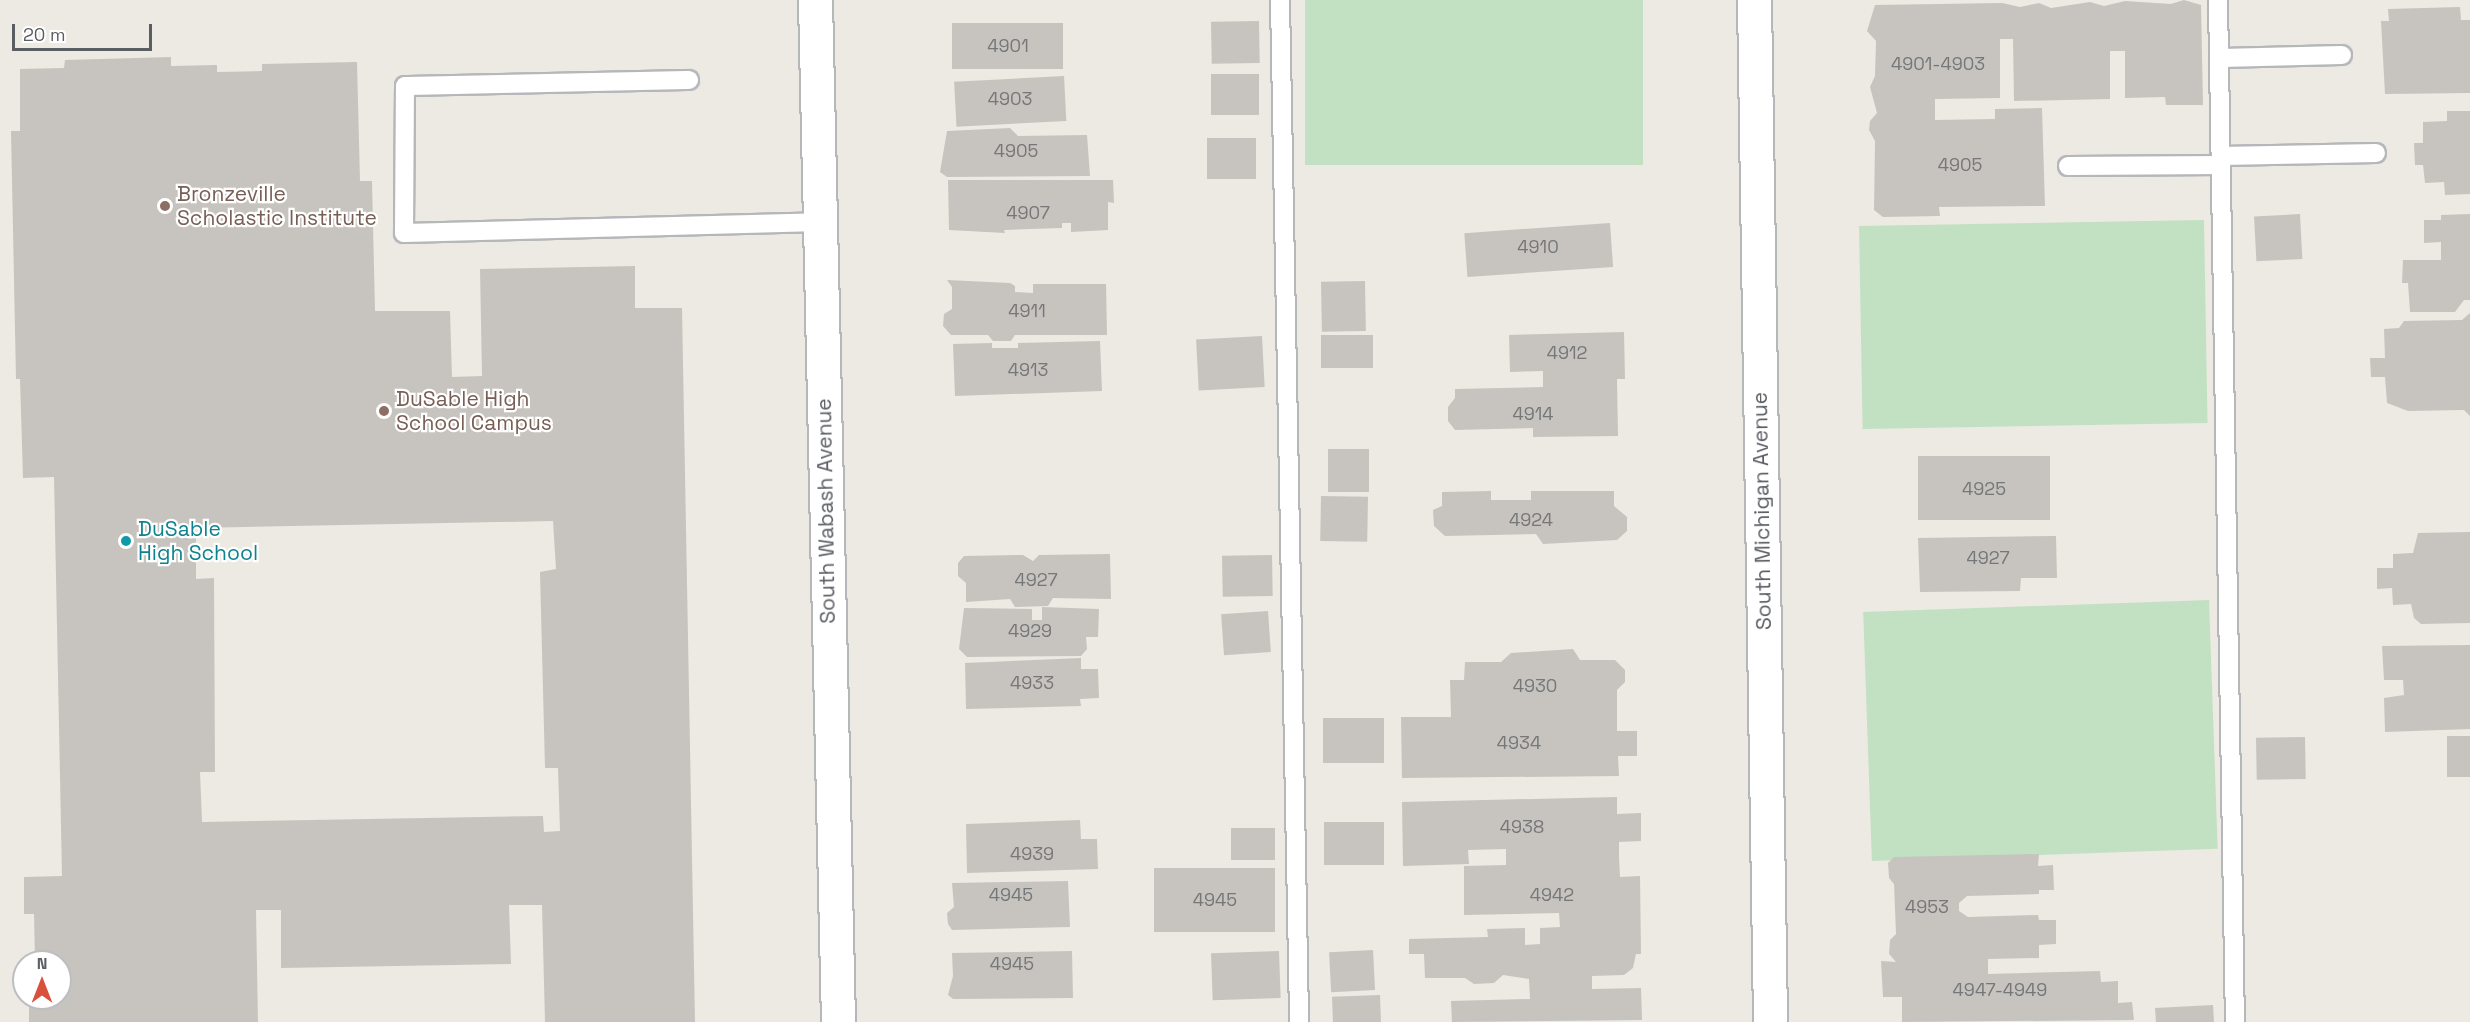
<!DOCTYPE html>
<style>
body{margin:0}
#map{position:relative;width:2470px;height:1022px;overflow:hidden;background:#eceae2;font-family:"Space Grotesk",sans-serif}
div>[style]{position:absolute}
.green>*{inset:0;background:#c1e1c2;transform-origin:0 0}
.building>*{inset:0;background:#c7c4bf;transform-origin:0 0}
.roads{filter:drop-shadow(2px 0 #b5b7bb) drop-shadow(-2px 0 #b5b7bb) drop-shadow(0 2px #b5b7bb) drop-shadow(0 -2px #b5b7bb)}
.service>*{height:18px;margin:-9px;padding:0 9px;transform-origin:9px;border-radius:9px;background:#fff}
.minor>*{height:33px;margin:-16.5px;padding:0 16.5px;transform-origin:16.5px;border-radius:16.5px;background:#fff}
.tertiary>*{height:33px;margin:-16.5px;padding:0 16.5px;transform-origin:16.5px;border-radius:16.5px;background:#fff}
.dots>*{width:16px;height:16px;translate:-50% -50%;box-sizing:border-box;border:3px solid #fff;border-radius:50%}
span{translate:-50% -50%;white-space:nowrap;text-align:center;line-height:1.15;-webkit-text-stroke:4.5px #fff;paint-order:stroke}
.number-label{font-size:18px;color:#757778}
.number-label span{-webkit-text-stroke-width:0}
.education-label{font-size:21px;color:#785e54}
.left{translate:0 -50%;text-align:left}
.street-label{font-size:21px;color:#5a5d61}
.culture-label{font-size:21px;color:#0d838f}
.north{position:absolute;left:12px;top:950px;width:60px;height:60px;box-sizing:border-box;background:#fff;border:2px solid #bdbec0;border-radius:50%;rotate:0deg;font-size:16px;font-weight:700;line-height:24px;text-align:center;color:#5a5d61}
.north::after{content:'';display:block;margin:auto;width:21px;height:27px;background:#d8513c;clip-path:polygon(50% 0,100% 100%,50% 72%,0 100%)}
.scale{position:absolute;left:12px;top:24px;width:140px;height:27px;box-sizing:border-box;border:3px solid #5a5d61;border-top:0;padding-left:8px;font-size:18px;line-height:21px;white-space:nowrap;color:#5a5d61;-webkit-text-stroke:4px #fff;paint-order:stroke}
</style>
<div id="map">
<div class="green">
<i style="left:1305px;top:0;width:338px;height:165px"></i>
<i style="left:2204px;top:220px;width:203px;height:345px;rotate:89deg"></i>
<i style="left:2209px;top:600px;width:249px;height:346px;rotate:88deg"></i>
</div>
<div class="building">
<i style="clip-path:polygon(2184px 0,2201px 5px,2203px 105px,2166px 105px,2165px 97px,2125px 98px,2125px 51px,2110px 51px,2110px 99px,2014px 101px,2013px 39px,2000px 39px,2000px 98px,1935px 99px,1935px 120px,1995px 119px,1995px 109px,2042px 108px,2045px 206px,1939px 207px,1940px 216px,1883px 217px,1874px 210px,1875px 141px,1869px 130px,1870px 121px,1877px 113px,1870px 87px,1875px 76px,1876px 41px,1867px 31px,1875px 5px,2002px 3px,2020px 7px,2039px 3px,2051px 8px,2090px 2px,2104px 6px,2125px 1px,2171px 4px)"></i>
<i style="clip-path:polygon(2460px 7px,2461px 20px,2470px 20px,2470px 93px,2385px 94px,2381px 21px,2389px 21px,2388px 9px)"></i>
<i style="left:1259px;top:21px;width:42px;height:48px;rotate:89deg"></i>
<i style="left:952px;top:23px;width:111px;height:46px"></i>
<i style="clip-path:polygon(evenodd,171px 57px,171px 66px,217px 65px,217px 72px,262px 71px,262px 64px,357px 62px,360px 181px,372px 181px,375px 311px,450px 311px,452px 377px,482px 376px,480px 269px,635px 266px,635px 308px,682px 308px,695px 1022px,545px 1022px,542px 905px,509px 905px,511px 964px,281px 968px,281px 910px,256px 910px,258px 1022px,29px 1022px,29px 998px,60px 998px,60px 962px,35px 962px,34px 914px,24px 914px,24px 877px,62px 876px,54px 477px,23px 478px,20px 379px,16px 379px,11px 131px,20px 131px,20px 69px,64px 68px,65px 60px,171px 57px,553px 521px,556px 569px,540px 572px,545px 768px,558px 768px,560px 831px,544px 832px,543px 816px,202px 822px,200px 772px,215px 772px,214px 578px,196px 579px,196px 528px,553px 521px)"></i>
<i style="left:1211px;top:74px;width:48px;height:41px"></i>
<i style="left:1064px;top:76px;width:45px;height:110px;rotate:87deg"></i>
<i style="clip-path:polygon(2447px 111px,2470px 111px,2470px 194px,2445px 195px,2444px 182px,2425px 183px,2423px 165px,2415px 165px,2414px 143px,2423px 143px,2423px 122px,2447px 121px)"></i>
<i style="clip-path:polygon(1010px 128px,1018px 136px,1087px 135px,1090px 176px,947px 177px,940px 172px,947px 131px)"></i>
<i style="left:1207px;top:138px;width:49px;height:41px"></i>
<i style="clip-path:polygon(948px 180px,1113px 180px,1114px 203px,1108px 202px,1108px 230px,1071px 232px,1071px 223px,1062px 223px,1062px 228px,1004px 230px,1005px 233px,949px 230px)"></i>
<i style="left:2300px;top:214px;width:45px;height:46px;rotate:87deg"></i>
<i style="clip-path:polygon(2470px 214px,2470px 300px,2464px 300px,2455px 312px,2410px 312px,2408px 283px,2402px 283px,2403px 260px,2441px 260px,2441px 242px,2424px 243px,2424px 220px,2441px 220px,2441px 215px)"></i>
<i style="left:1610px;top:223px;width:44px;height:146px;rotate:86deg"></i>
<i style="clip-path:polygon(947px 280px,1010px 283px,1015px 286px,1015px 292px,1033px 293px,1033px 284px,1106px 284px,1107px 335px,1015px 335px,1011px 341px,993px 341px,988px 335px,951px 335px,943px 326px,944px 314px,952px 309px,952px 287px)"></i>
<i style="left:1365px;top:281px;width:50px;height:44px;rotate:89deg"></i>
<i style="clip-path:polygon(2470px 313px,2470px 416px,2464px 410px,2408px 411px,2387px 403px,2385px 377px,2371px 377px,2370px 358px,2385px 358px,2384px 329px,2399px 328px,2404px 321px,2462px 320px)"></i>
<i style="clip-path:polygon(1624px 332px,1625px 379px,1617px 379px,1618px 436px,1533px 437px,1533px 428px,1455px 430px,1448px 421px,1448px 407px,1455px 398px,1455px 389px,1543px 387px,1543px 371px,1510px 372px,1509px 335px)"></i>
<i style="left:1373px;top:335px;width:33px;height:52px;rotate:90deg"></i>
<i style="left:1262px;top:336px;width:51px;height:66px;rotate:87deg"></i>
<i style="clip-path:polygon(1100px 341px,1102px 391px,955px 396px,953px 344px,992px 343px,992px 348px,1018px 348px,1018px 343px)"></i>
<i style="left:1328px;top:449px;width:41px;height:43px"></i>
<i style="left:2050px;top:456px;width:64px;height:132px;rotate:90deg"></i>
<i style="clip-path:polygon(1491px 491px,1491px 500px,1531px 500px,1531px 491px,1614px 491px,1614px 506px,1627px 517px,1627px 531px,1617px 540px,1543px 544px,1536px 534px,1445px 536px,1434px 526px,1433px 510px,1442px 506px,1442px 492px)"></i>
<i style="left:1321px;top:496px;width:47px;height:45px;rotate:1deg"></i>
<i style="clip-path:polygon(2470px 532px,2470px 623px,2421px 624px,2414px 618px,2411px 604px,2393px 605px,2392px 588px,2377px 589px,2377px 568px,2393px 568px,2393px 554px,2413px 553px,2418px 533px)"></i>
<i style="clip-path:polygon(2056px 536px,2057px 578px,2021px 578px,2020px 591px,1920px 592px,1918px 538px)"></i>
<i style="clip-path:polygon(1110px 554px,1111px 599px,1053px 598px,1048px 606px,1015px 607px,1010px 599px,966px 602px,966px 583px,958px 576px,958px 563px,964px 556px,1023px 555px,1033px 561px,1039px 555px)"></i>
<i style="left:1272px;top:555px;width:41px;height:50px;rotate:89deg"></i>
<i style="clip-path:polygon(1042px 607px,1099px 609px,1098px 637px,1086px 637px,1087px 649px,1081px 656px,967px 657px,959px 649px,964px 608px,1032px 609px,1032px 620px,1042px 620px)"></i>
<i style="left:1268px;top:611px;width:41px;height:47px;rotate:86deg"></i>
<i style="clip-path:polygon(2470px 645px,2470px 729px,2385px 732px,2384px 698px,2404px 695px,2403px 680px,2384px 680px,2382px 646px)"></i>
<i style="clip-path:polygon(1573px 649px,1580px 660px,1615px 660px,1625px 670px,1625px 682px,1617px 690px,1617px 731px,1637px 731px,1637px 756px,1618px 756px,1619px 776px,1402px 778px,1401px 717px,1451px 717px,1450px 680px,1464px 680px,1465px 662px,1501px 662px,1511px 653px)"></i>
<i style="clip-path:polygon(1081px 658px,1081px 669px,1098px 669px,1099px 698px,1080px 699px,1081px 706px,966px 709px,965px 663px)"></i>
<i style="left:1384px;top:718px;width:45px;height:61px;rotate:90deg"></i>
<i style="left:2470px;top:736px;width:41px;height:23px;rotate:90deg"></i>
<i style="left:2305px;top:737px;width:42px;height:49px;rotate:89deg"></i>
<i style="clip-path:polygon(1617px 797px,1617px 814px,1641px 813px,1641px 841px,1619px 842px,1619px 857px,1620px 877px,1640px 876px,1641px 954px,1636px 954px,1633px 968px,1624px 975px,1592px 976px,1592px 989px,1641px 988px,1642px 1020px,1452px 1022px,1451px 1001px,1530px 999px,1529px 979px,1503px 975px,1494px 983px,1474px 984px,1465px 978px,1425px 978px,1424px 954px,1409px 954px,1409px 939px,1488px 937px,1487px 929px,1525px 928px,1525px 945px,1540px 944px,1540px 928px,1560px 927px,1559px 913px,1464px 915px,1464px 866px,1506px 865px,1506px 849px,1468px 850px,1469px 864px,1403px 866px,1402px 802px)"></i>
<i style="clip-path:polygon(1080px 820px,1081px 839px,1097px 839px,1098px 869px,967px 873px,966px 824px)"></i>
<i style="left:1324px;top:822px;width:60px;height:43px"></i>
<i style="left:1231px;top:828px;width:44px;height:32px"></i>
<i style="clip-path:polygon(2039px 854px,2038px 866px,2053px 865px,2054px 890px,2039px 890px,2039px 894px,1967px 896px,1959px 903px,1959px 911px,1968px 917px,2038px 915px,2039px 920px,2056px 920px,2056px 944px,2039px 945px,2039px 958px,1988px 959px,1988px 974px,2100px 971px,2101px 982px,2118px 981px,2118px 1003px,2132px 1002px,2134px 1020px,1902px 1022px,1902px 997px,1883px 997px,1881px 961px,1896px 962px,1889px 954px,1890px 940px,1896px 934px,1894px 884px,1889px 878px,1888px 863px,1894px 857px)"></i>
<i style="left:1154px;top:868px;width:121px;height:64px"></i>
<i style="clip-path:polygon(1068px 881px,1070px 927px,952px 930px,948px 924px,947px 913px,954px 907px,952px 883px)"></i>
<i style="left:1373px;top:950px;width:40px;height:44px;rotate:87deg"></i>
<i style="clip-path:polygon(1072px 951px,1073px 998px,953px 999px,948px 995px,953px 976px,952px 953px)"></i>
<i style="left:1279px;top:951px;width:47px;height:68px;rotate:88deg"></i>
<i style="left:1380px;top:995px;width:27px;height:48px;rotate:88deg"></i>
<i style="clip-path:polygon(2213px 1005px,2214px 1022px,2156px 1022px,2155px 1008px)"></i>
</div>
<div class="roads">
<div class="service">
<i style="left:1280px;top:0;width:1022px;rotate:88.93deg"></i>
<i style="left:2218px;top:0;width:1022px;rotate:89.05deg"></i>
<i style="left:2220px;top:58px;width:122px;rotate:-1.4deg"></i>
<i style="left:689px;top:80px;width:284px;rotate:178.8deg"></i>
<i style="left:405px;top:86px;width:147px;rotate:90.4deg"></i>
<i style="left:404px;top:233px;width:416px;rotate:-1.5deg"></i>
<i style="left:2221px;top:156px;width:155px;rotate:-1.1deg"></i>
<i style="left:2068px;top:166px;width:153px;rotate:-0.4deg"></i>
</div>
<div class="minor">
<i style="left:815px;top:0;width:1022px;rotate:88.71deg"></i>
</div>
<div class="tertiary">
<i style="left:1754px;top:0;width:1022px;rotate:89.1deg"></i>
</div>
</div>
<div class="dots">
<i style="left:165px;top:206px;background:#8d6e63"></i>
<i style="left:384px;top:411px;background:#8d6e63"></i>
<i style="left:126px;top:541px;background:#0f9aa8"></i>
</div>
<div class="number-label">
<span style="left:1008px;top:46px">4901</span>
<span style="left:1938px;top:64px">4901-4903</span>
<span style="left:1010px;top:99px">4903</span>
<span style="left:1016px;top:151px">4905</span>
<span style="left:1960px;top:165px">4905</span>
<span style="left:1028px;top:213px">4907</span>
<span style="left:1538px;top:247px">4910</span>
<span style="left:1027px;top:311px">4911</span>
<span style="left:1567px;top:353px">4912</span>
<span style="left:1028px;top:370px">4913</span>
<span style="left:1533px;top:414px">4914</span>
<span style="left:1984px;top:489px">4925</span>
<span style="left:1531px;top:520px">4924</span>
<span style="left:1988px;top:558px">4927</span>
<span style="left:1036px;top:580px">4927</span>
<span style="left:1030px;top:631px">4929</span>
<span style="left:1032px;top:683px">4933</span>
<span style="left:1535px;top:686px">4930</span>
<span style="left:1519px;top:743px">4934</span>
<span style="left:1522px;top:827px">4938</span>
<span style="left:1032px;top:854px">4939</span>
<span style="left:1011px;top:895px">4945</span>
<span style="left:1552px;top:895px">4942</span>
<span style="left:1215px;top:900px">4945</span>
<span style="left:1927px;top:907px">4953</span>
<span style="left:1012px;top:964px">4945</span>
<span style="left:2000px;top:990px">4947-4949</span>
</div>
<div class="education-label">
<span class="left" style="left:177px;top:206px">Bronzeville<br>Scholastic Institute</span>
<span class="left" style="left:396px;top:411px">DuSable High<br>School Campus</span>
</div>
<div class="street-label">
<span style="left:826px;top:511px;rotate:-91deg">South Wabash Avenue</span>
<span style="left:1762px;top:511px;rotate:-91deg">South Michigan Avenue</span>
</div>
<div class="culture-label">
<span class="left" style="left:138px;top:541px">DuSable<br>High School</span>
</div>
<div class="north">N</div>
<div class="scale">20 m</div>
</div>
